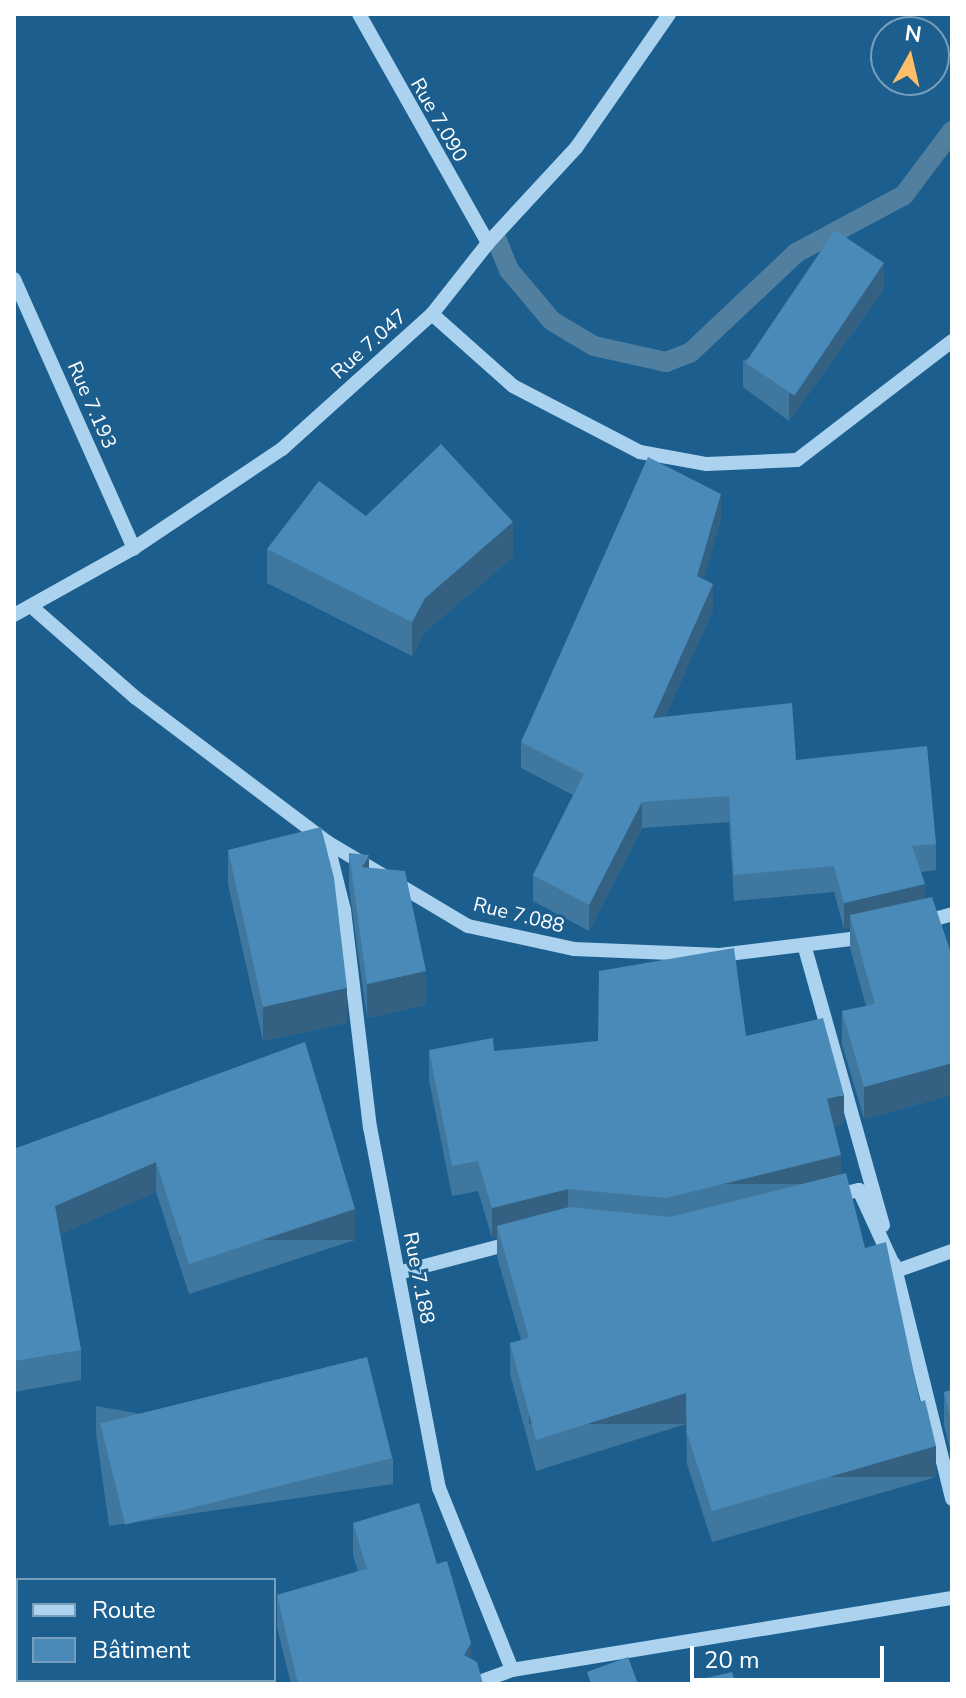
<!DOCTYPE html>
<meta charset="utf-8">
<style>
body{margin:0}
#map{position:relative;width:966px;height:1698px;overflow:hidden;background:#1c5f8f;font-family:"Nunito Sans",sans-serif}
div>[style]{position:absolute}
.stream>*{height:20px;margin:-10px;padding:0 10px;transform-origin:10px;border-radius:10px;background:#517fa0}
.minor>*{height:14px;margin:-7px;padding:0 7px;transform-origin:7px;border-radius:7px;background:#abd2ee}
.wall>*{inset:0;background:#40779e}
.shaded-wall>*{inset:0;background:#346181;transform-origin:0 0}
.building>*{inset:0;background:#4a8ab8;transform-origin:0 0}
span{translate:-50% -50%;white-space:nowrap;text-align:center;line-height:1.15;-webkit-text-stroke:6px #1c5f8f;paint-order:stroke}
.street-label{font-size:20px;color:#fff}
.frame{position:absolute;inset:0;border:16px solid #fff;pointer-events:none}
.legend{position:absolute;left:16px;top:1578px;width:260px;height:104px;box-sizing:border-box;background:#1c5f8f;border:2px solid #779fbc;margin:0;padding:10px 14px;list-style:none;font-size:24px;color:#fff}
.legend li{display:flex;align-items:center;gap:16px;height:40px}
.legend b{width:40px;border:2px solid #779fbc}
.north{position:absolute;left:870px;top:16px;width:80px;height:80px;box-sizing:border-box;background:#1c5f8f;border:2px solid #779fbc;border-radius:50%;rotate:8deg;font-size:22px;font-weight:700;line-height:32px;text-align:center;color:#fff}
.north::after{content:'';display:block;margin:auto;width:28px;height:36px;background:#fdbe69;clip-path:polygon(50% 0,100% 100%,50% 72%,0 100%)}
.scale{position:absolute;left:690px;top:1646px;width:194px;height:36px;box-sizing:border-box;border:4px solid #fff;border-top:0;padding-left:10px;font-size:24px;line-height:28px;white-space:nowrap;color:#fff;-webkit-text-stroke:6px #1c5f8f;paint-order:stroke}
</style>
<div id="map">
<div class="stream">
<i style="left:496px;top:238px;width:35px;rotate:68deg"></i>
<i style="left:509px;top:270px;width:67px;rotate:49.9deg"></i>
<i style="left:552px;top:321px;width:49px;rotate:30.8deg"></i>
<i style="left:594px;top:346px;width:74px;rotate:12.5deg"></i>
<i style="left:666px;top:362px;width:26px;rotate:-21deg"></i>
<i style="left:690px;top:353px;width:146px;rotate:-43.3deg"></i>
<i style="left:796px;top:253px;width:123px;rotate:-28.2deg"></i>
<i style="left:904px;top:195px;width:80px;rotate:-53.1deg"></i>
</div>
<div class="minor">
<i style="left:359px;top:14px;width:263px;rotate:60.6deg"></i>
<i style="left:14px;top:279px;width:295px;rotate:66deg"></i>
<i style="left:432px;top:314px;width:108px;rotate:41.6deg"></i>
<i style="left:513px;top:386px;width:143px;rotate:27.5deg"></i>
<i style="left:640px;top:452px;width:68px;rotate:10.2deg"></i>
<i style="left:707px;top:464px;width:90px;rotate:-2.5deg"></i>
<i style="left:797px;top:460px;width:195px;rotate:-37.5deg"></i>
<i style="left:32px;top:607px;width:138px;rotate:41.2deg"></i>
<i style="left:136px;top:698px;width:239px;rotate:37deg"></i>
<i style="left:327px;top:842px;width:164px;rotate:30.8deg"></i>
<i style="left:468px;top:926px;width:108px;rotate:12.2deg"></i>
<i style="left:574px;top:949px;width:146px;rotate:2.4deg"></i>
<i style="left:720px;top:955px;width:148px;rotate:-7deg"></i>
<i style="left:14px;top:615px;width:137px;rotate:-29.2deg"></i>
<i style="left:134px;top:548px;width:178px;rotate:-33.8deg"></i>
<i style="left:282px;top:449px;width:202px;rotate:-42deg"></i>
<i style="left:432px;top:314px;width:90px;rotate:-51.7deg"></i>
<i style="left:488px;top:243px;width:129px;rotate:-47.2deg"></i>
<i style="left:576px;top:148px;width:163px;rotate:-55.2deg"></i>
<i style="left:327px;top:842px;width:70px;rotate:76deg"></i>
<i style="left:344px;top:910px;width:219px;rotate:83.2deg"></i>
<i style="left:370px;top:1127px;width:368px;rotate:79.2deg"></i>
<i style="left:439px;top:1488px;width:196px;rotate:68.1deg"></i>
<i style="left:512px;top:1670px;width:40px;rotate:159.8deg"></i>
<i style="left:921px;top:923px;width:32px;rotate:-16deg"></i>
<i style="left:805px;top:948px;width:288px;rotate:74.3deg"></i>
<i style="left:833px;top:1196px;width:27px;rotate:-13deg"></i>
<i style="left:859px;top:1190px;width:89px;rotate:65.4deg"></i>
<i style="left:896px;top:1271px;width:59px;rotate:-19.7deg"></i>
<i style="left:894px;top:1264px;width:242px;rotate:76.1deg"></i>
<i style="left:398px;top:1273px;width:121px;rotate:-14.8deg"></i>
<i style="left:512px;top:1670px;width:446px;rotate:-9.3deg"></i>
</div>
<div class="wall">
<i style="clip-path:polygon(884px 289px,789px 421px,743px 387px,743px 361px)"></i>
<i style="clip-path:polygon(366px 516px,513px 557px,425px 632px,412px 656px,267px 583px,267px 549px)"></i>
<i style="clip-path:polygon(721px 520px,703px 579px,713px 610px,665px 717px,796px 760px,936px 844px,936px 870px,921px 872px,925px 898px,952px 956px,952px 1095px,864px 1119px,842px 1044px,842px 1011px,866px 1006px,850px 948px,850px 927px,844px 929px,834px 892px,734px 901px,729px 822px,642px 828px,589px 931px,533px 901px,533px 875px,573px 795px,521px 768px,521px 742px)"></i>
<i style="clip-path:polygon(228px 850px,347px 1023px,263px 1041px,228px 884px)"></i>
<i style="clip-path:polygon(349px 853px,369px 867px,426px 1005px,367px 1018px,349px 887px)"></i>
<i style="clip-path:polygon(746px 1036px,844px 1124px,834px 1127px,841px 1174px,936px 1477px,712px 1542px,687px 1464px,686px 1424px,536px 1471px,510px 1374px,510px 1343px,521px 1340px,497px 1257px,497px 1236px,492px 1238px,478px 1191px,452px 1196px,429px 1080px,429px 1050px,494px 1051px)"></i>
<i style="clip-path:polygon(305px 1042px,355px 1240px,189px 1294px,156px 1192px,60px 1234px,81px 1350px,81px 1380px,14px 1392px,14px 1149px)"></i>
<i style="clip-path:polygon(952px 1390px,952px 1457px,944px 1425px,944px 1392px)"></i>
<i style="clip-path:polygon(96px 1406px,393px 1458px,393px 1484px,109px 1526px,96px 1432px)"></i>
<i style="clip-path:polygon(353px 1523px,437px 1564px,471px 1659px,483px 1684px,291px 1684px,277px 1627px,277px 1595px,358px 1571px,353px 1555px)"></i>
</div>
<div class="shaded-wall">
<i style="clip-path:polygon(884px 263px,884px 289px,789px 421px,789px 395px)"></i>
<i style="clip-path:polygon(721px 494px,721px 520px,697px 602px,697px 576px)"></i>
<i style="clip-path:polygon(513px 522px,513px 557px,425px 632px,412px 656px,412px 622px,425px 598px)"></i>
<i style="clip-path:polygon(713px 584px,713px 610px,653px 744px,653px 718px)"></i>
<i style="clip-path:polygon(642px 802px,642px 828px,589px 931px,589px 905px)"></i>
<i style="clip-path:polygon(369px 855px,369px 889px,362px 867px)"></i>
<i style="clip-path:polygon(925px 884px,925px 910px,850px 915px,850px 927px,844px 929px,844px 903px)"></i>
<i style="clip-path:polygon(426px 971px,426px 1005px,367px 1018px,367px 984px)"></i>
<i style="clip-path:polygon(347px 988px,347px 1023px,263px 1041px,263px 1007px)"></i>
<i style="clip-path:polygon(952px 1063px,952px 1095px,864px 1119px,864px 1087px)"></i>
<i style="clip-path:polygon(844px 1095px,844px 1124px,827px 1129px,827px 1099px)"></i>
<i style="left:841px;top:1155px;width:29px;height:180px;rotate:90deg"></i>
<i style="clip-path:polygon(156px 1162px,156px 1192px,55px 1237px,55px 1206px)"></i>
<i style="clip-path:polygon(568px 1189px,568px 1218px,497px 1226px,497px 1236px,492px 1238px,492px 1208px)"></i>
<i style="left:355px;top:1209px;width:31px;height:175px;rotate:90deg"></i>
<i style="left:686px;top:1393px;width:31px;height:157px;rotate:90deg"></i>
<i style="left:936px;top:1446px;width:31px;height:233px;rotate:90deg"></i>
<i style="clip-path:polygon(471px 1643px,471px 1674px,464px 1655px)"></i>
</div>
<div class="building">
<i style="left:835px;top:230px;width:59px;height:160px;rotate:34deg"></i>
<i style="clip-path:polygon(441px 444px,513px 522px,425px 598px,412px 622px,267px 549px,319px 481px,366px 516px)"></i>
<i style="clip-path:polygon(648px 457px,721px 494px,697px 576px,713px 584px,653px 718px,792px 703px,796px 760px,927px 746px,936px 844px,912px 846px,925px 884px,844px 903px,834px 866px,734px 875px,729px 796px,642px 802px,589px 905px,533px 875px,584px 774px,521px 742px)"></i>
<i style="clip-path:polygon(321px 827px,334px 878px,347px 988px,263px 1007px,228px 850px)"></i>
<i style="clip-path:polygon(349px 853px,369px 855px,362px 867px,405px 871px,426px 971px,367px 984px)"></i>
<i style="clip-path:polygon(932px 897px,952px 956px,952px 1063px,864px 1087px,842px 1011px,875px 1004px,850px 915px)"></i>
<i style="clip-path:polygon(734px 948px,746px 1036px,823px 1018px,844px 1095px,827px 1099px,841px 1155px,666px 1198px,568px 1189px,492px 1208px,478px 1161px,452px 1166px,429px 1050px,493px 1038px,494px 1051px,598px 1041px,599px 971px)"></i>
<i style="clip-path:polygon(305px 1042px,355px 1209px,189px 1264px,156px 1162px,55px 1206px,81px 1350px,14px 1361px,14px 1149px)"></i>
<i style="clip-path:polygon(846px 1173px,865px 1248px,886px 1242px,920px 1402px,925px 1400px,936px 1446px,712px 1511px,687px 1433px,686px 1393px,536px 1440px,510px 1343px,529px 1338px,497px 1226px,569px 1207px,669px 1217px)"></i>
<i style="left:367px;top:1357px;width:104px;height:275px;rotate:76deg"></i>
<i style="clip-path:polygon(952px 1390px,952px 1425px,944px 1392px)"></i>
<i style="clip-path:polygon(419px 1503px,437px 1564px,447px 1561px,471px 1643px,464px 1655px,477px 1662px,483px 1684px,298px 1684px,277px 1595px,367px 1569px,353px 1523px)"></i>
<i style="clip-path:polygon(18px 1596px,18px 1680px,193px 1680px,195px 1684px,14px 1684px,14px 1597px)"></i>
<i style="clip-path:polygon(628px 1657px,638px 1684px,591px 1684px,587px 1672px)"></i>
<i style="clip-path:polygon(732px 1672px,736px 1684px,681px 1684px)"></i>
</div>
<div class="street-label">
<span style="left:439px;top:120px;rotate:60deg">Rue 7.090</span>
<span style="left:369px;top:344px;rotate:-42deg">Rue 7.047</span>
<span style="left:92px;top:405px;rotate:66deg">Rue 7.193</span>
<span style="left:519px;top:915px;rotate:14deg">Rue 7.088</span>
<span style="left:419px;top:1278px;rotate:79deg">Rue 7.188</span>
</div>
<div class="frame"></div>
<ul class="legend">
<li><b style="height:10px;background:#abd2ee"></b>Route</li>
<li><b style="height:22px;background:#4a8ab8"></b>Bâtiment</li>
</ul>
<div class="north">N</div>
<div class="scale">20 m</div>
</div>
